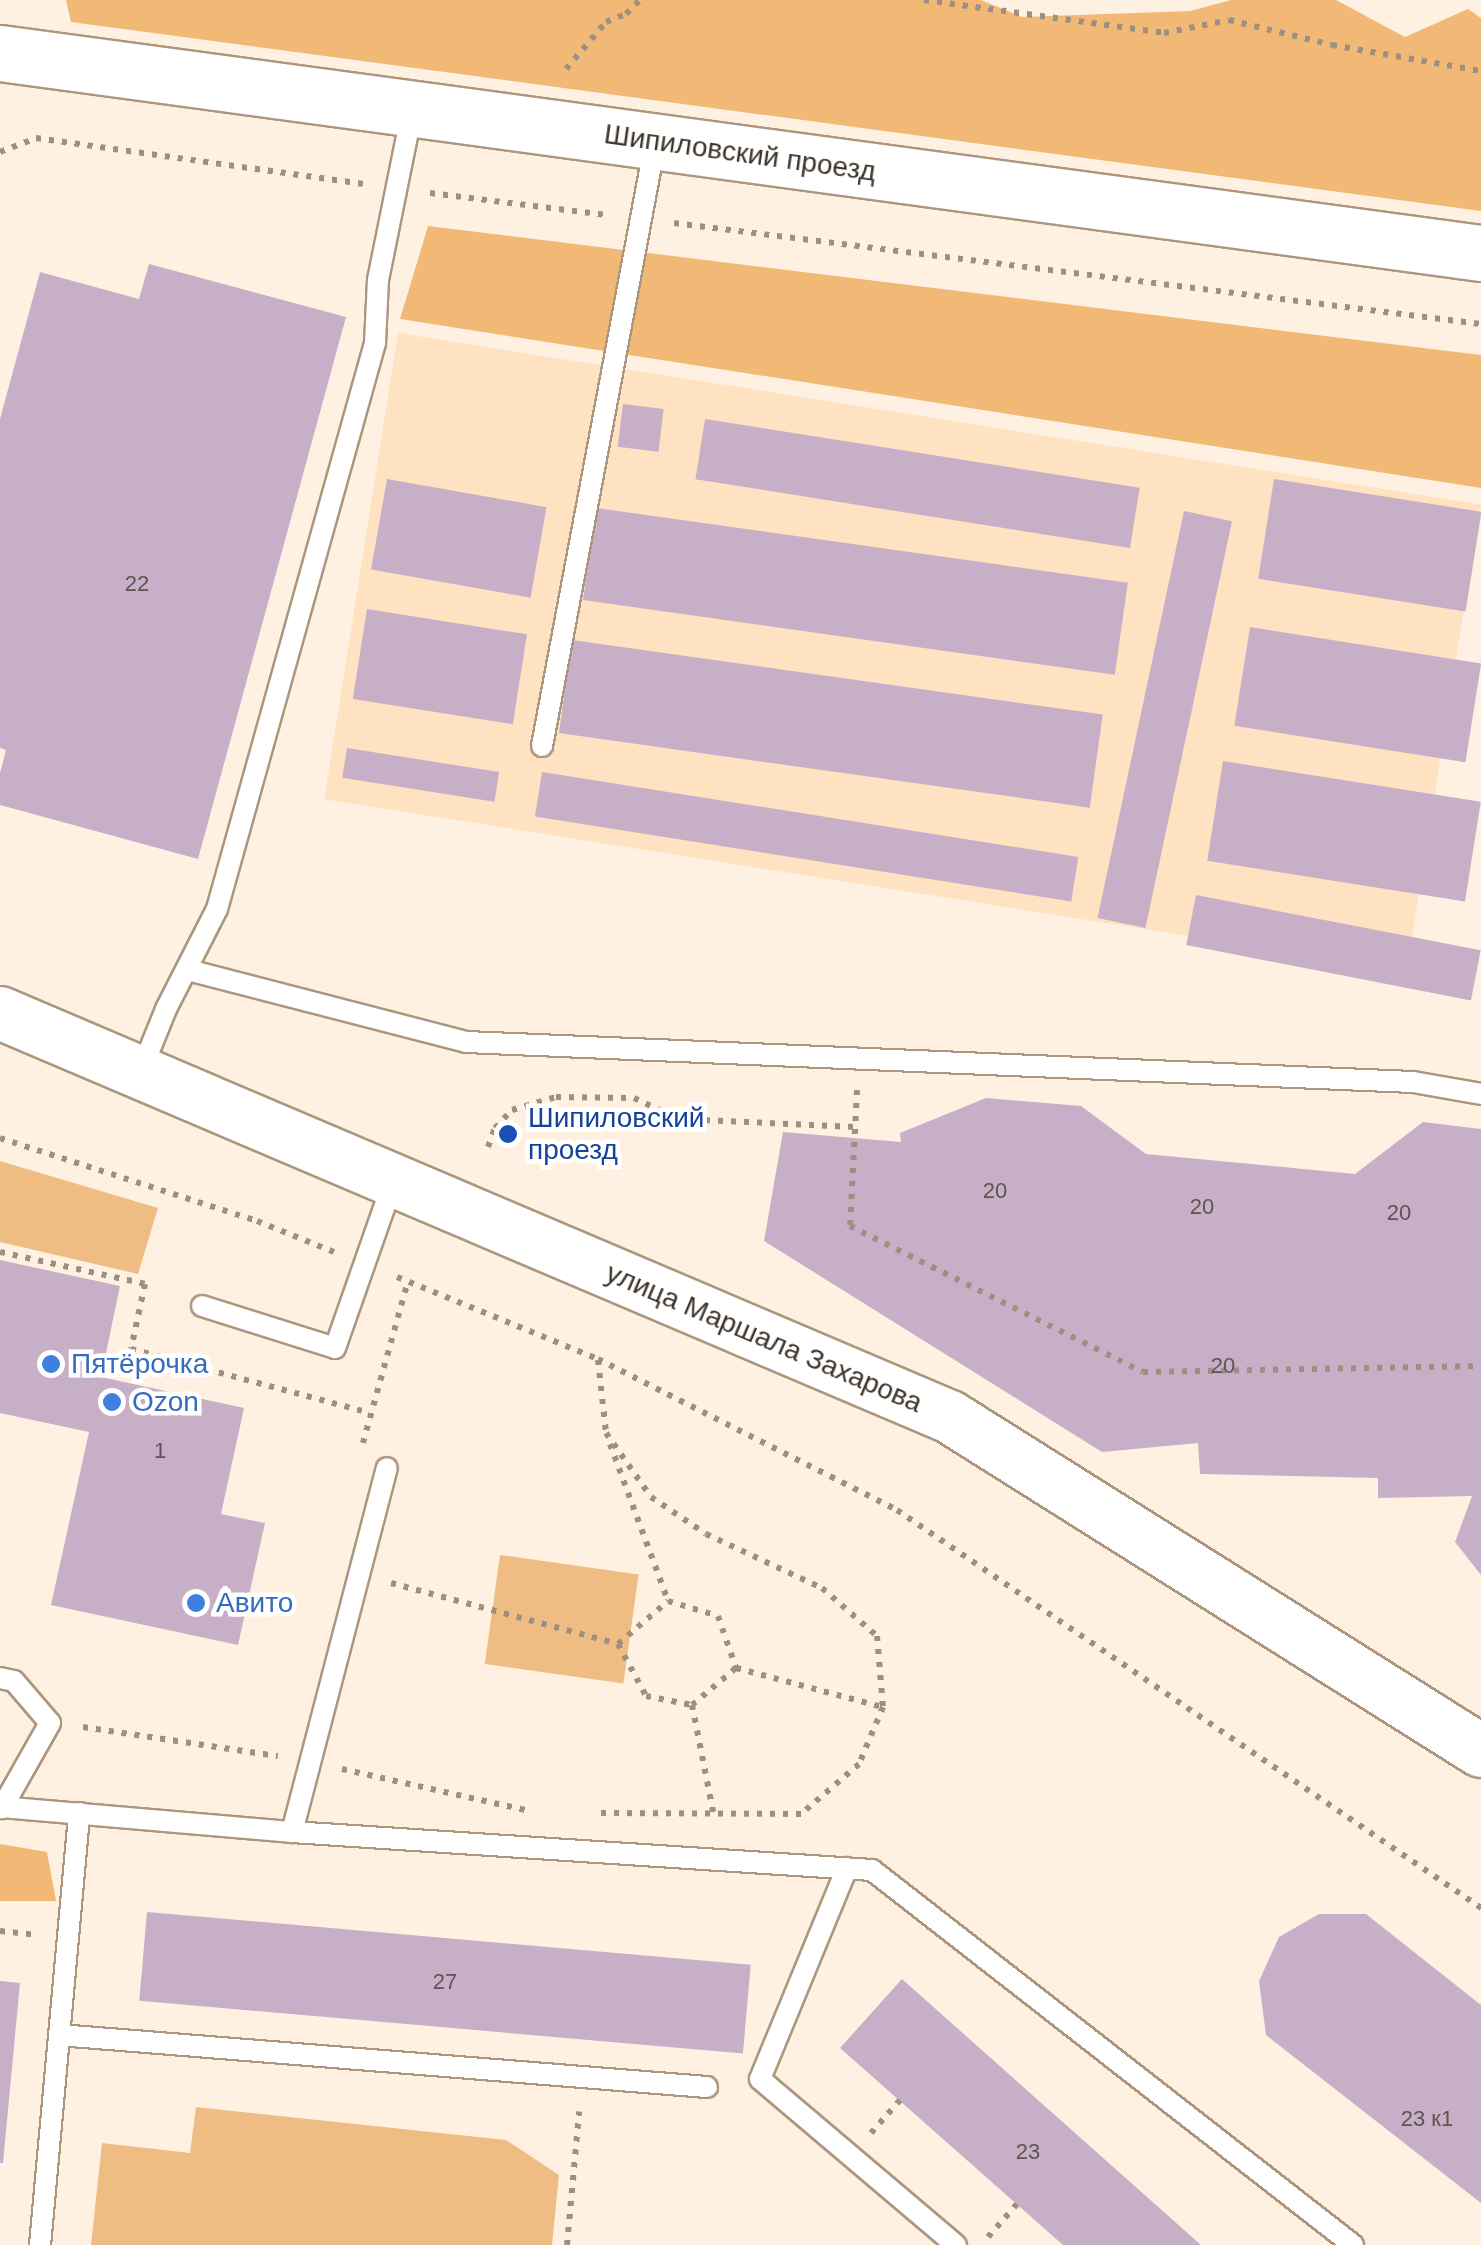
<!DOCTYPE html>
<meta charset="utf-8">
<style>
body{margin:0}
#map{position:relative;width:1481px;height:2245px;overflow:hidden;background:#fff1e1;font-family:Arial,sans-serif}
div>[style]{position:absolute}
.built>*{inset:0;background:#fee2c2;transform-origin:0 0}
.green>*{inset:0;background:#efbd83;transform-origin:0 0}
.forest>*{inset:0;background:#f1b975}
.building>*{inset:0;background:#c7afc7;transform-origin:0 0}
.path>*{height:6px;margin-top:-3px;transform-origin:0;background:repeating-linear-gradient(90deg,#9b9083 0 5px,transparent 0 13px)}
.roads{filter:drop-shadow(2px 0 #ac967e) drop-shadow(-2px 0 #ac967e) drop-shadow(0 2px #ac967e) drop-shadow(0 -2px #ac967e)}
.service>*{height:20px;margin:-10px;padding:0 10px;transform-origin:10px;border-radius:10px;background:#fff}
.tertiary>*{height:52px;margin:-26px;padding:0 26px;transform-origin:26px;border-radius:26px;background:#fff}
.secondary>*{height:55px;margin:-27.5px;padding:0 27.5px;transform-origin:27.5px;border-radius:27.5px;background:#fff}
.dots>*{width:28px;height:28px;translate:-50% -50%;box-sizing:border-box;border:5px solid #fff;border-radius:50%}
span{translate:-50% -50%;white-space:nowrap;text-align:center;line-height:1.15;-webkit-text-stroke:9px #fff;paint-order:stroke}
.number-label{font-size:22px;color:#605351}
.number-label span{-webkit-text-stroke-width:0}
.street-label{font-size:28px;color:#3d342a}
.transit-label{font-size:28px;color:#164399}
.left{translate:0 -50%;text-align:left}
.shop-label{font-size:28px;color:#366cbe}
</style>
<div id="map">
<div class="built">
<i style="left:398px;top:333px;width:1096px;height:472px;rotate:9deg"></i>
</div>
<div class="green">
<i style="clip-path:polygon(0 1161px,158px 1208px,138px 1274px,0 1242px)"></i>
<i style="left:500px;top:1555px;width:140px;height:110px;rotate:8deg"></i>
<i style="clip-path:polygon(196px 2107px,506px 2140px,559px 2175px,552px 2245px,91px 2245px,102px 2143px,190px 2153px)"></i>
</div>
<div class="forest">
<i style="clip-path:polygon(66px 0,981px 0,1022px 17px,1190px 11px,1231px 0,1336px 0,1405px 37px,1468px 9px,1481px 18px,1481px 211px,71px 22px)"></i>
<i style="clip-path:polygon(428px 226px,1481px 355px,1481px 488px,400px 319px)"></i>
<i style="clip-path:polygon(0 1844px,47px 1852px,56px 1901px,0 1901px)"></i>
</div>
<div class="building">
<i style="clip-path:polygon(149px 264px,346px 317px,198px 859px,0 805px,0 773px,6px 750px,0 748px,0 419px,40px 272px,139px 299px)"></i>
<i style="left:623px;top:404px;width:41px;height:43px;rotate:7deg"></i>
<i style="left:705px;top:419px;width:440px;height:61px;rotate:9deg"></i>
<i style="left:387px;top:479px;width:162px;height:92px;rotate:10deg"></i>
<i style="left:1274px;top:479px;width:210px;height:101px;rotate:9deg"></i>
<i style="left:596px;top:508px;width:537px;height:93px;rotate:8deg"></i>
<i style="left:1184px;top:511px;width:49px;height:416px;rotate:12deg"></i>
<i style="left:367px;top:609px;width:162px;height:91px;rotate:9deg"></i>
<i style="left:1250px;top:627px;width:234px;height:100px;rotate:9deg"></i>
<i style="left:572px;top:640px;width:536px;height:94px;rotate:8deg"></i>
<i style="left:347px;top:748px;width:154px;height:30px;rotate:9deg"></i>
<i style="left:1223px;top:761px;width:261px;height:101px;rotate:9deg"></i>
<i style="left:542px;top:772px;width:543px;height:45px;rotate:9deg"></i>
<i style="left:1196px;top:895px;width:290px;height:51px;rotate:11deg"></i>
<i style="clip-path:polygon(986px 1098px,1081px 1106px,1146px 1154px,1355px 1174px,1423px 1122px,1481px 1129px,1481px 1575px,1455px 1542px,1472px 1496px,1378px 1498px,1378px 1478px,1200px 1474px,1198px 1443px,1102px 1452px,764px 1241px,783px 1132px,901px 1142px,900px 1133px)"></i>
<i style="clip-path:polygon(0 1260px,120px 1286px,101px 1377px,244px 1408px,221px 1514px,265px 1523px,238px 1645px,51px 1605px,89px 1432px,0 1413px)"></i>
<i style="left:147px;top:1912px;width:606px;height:89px;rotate:5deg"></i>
<i style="clip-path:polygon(1319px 1914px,1366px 1914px,1481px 2005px,1481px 2203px,1266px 2035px,1259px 1981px,1279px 1937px)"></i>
<i style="clip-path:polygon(902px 1979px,1201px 2245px,1063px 2245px,840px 2048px)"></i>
<i style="clip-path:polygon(0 1981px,20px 1983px,3px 2163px,0 2163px)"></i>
</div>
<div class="path">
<i style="left:924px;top:0;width:242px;rotate:7.8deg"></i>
<i style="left:1164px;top:33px;width:66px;rotate:-11.3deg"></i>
<i style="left:1229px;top:20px;width:106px;rotate:13.6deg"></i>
<i style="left:1332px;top:45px;width:151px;rotate:9.9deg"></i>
<i style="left:566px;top:69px;width:62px;rotate:-49.6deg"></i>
<i style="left:606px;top:22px;width:22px;rotate:-22deg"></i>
<i style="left:626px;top:14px;width:20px;rotate:-45deg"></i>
<i style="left:0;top:152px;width:39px;rotate:-21deg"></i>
<i style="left:36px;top:138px;width:331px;rotate:8deg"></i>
<i style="left:430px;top:193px;width:178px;rotate:7.1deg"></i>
<i style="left:674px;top:223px;width:813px;rotate:7.13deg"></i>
<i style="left:857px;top:1090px;width:136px;rotate:92.9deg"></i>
<i style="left:850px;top:1226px;width:327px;rotate:26.5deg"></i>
<i style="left:1143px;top:1372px;width:338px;rotate:-1deg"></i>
<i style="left:0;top:1138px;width:270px;rotate:17.9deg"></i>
<i style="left:257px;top:1221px;width:83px;rotate:21.9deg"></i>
<i style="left:488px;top:1147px;width:20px;rotate:-70deg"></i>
<i style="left:495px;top:1128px;width:25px;rotate:-47deg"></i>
<i style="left:512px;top:1110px;width:46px;rotate:-16.5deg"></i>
<i style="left:556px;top:1097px;width:78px;rotate:0.7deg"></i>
<i style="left:634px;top:1098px;width:50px;rotate:25deg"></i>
<i style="left:679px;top:1119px;width:176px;rotate:2.6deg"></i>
<i style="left:0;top:1252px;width:148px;rotate:12.4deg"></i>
<i style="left:145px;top:1284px;width:66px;rotate:102.2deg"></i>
<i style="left:131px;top:1349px;width:247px;rotate:15deg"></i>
<i style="left:397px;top:1277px;width:217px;rotate:22.2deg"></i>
<i style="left:598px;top:1359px;width:335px;rotate:26.8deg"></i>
<i style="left:897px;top:1510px;width:707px;rotate:34.27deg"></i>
<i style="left:598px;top:1360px;width:72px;rotate:83.7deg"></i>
<i style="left:606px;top:1433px;width:78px;rotate:54.9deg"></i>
<i style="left:651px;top:1497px;width:66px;rotate:33.9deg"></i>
<i style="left:706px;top:1534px;width:128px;rotate:25deg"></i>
<i style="left:822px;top:1588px;width:73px;rotate:41.1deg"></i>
<i style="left:877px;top:1636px;width:71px;rotate:85.2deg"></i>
<i style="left:363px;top:1443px;width:168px;rotate:-74.5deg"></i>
<i style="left:610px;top:1444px;width:167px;rotate:69.7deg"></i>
<i style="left:391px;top:1583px;width:235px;rotate:15deg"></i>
<i style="left:618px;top:1644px;width:59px;rotate:61.7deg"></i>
<i style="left:646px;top:1696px;width:47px;rotate:11.1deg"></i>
<i style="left:692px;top:1705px;width:57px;rotate:-40.1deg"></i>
<i style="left:736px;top:1668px;width:152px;rotate:14.9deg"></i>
<i style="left:883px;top:1707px;width:62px;rotate:112.8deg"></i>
<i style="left:859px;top:1764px;width:77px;rotate:139.2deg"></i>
<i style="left:801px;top:1814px;width:204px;rotate:-179.7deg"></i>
<i style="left:618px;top:1644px;width:66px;rotate:-40.7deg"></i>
<i style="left:668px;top:1601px;width:52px;rotate:16.7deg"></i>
<i style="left:718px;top:1616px;width:55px;rotate:70.9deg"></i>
<i style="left:692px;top:1705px;width:113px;rotate:78.8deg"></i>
<i style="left:83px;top:1727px;width:197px;rotate:8.5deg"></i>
<i style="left:342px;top:1769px;width:188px;rotate:12.6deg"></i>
<i style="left:0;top:1931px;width:37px;rotate:6deg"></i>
<i style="left:871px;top:2133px;width:44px;rotate:-48.7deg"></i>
<i style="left:988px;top:2237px;width:44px;rotate:-48.7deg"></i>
<i style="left:567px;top:2245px;width:134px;rotate:-84.8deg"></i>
</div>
<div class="roads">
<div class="service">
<i style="left:542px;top:746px;width:613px;rotate:-79.37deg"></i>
<i style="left:188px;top:970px;width:287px;rotate:14.5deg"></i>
<i style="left:466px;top:1042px;width:948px;rotate:2.42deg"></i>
<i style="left:1413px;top:1082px;width:69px;rotate:10deg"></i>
<i style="left:141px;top:1071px;width:67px;rotate:-68deg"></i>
<i style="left:166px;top:1009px;width:112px;rotate:-63deg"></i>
<i style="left:217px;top:909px;width:588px;rotate:-74.4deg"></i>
<i style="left:375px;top:343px;width:63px;rotate:-87.3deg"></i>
<i style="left:378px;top:280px;width:171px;rotate:-78.6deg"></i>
<i style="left:202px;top:1306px;width:139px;rotate:17.5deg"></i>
<i style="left:335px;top:1348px;width:176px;rotate:-70.7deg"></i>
<i style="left:0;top:1678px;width:14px;rotate:12deg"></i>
<i style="left:14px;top:1681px;width:55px;rotate:49.4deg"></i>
<i style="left:50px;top:1723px;width:98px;rotate:119.5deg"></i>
<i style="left:0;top:1807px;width:293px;rotate:4.9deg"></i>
<i style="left:292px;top:1832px;width:581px;rotate:3.75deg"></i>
<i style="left:872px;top:1870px;width:610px;rotate:37.94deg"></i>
<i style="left:292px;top:1832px;width:376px;rotate:-75.4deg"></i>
<i style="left:847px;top:1868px;width:228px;rotate:112.4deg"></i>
<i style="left:760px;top:2079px;width:257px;rotate:40.3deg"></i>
<i style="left:59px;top:2035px;width:650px;rotate:4.59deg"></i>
<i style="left:40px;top:2245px;width:434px;rotate:-84.8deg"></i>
</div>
<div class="tertiary">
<i style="left:0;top:1013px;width:1032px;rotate:23.04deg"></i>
<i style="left:950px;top:1417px;width:627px;rotate:32.17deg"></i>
</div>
<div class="secondary">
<i style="left:0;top:53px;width:1494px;rotate:7.69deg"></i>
</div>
</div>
<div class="dots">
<i style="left:508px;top:1134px;background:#1a4fb4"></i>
<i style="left:51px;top:1364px;background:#3f7fe0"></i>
<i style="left:112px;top:1402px;background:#3f7fe0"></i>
<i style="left:196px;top:1603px;background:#3f7fe0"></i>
</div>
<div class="number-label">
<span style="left:137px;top:584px">22</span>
<span style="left:995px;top:1191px">20</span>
<span style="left:1202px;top:1207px">20</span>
<span style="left:1399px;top:1213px">20</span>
<span style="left:1223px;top:1366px">20</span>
<span style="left:160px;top:1451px">1</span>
<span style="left:445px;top:1982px">27</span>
<span style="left:1427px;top:2119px">23 к1</span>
<span style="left:1028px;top:2152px">23</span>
</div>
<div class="street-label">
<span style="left:740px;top:153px;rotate:8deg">Шипиловский проезд</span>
<span style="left:764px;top:1338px;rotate:23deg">улица Маршала Захарова</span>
</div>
<div class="transit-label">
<span class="left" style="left:528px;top:1134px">Шипиловский<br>проезд</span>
</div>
<div class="shop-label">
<span class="left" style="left:71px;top:1364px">Пятёрочка</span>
<span class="left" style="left:132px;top:1402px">Ozon</span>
<span class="left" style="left:216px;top:1603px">Авито</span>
</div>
</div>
